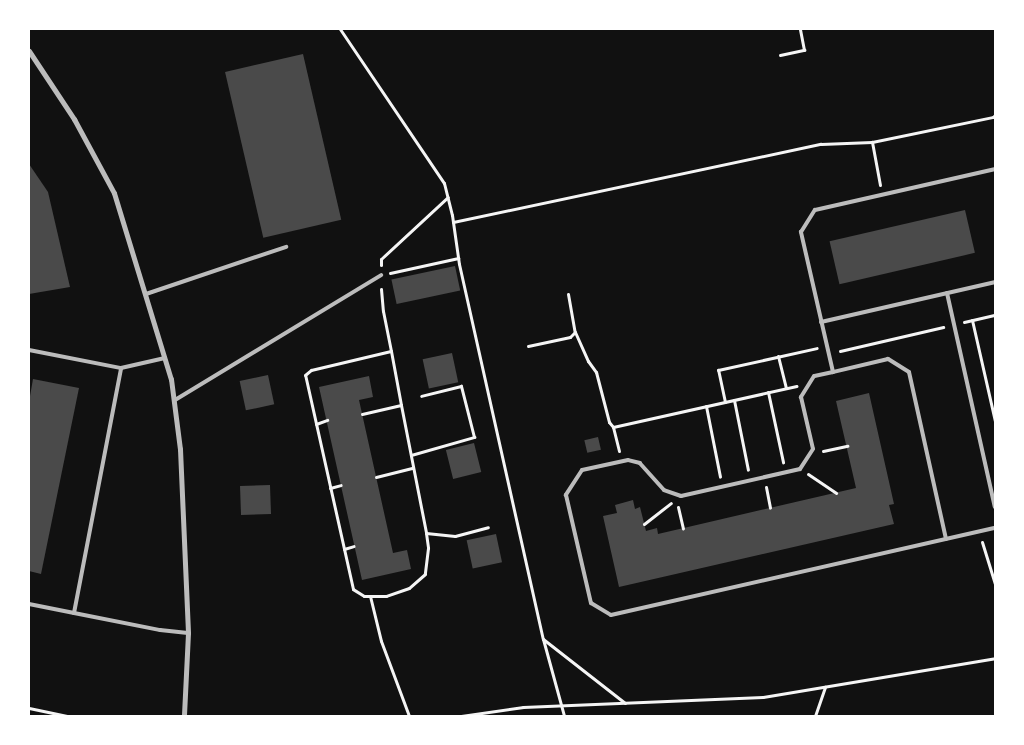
<!DOCTYPE html>
<html>
<head>
<meta charset="utf-8">
<style>
	body { margin:0 }
	#map { position:relative; width:1024px; height:745px; overflow:hidden; background:#111; font-family:"Alegreya Sans",sans-serif }
	div>[style] { position:absolute }
	[style*='--x'] { left:calc(var(--x)*1px); top:calc(var(--y)*1px); width:calc(var(--w)*1px); rotate:calc(var(--a)*1deg) }
	.building>* { inset:0; background:#4a4a4a; transform-origin:0 0 }
	.path>* { height:3px; margin:-1.5px; padding:0 1.5px; transform-origin:1.5px; border-radius:1.5px; background:#f5f5f5 }
	.service>* { height:4px; margin:-2px; padding:0 2px; transform-origin:2px; border-radius:2px; background:#bcbcbc }
	.minor>* { height:5px; margin:-2.5px; padding:0 2.5px; transform-origin:2.5px; border-radius:2.5px; background:#bcbcbc }
	span { translate:-50% -50%; white-space:nowrap; text-align:center; line-height:1.15; -webkit-text-stroke:4.5px #fff; paint-order:stroke }
	.frame { position:absolute; inset:0; border:30px solid #fff; pointer-events:none }
</style>
</head>
<body>
<div id="map">
	<div class="building">
		<div style="left:303px;top:54px;width:170px;height:80px;rotate:77deg"></div>
		<div style="clip-path:polygon(29px 164px,48px 192px,70px 287px,29px 294px)"></div>
		<div style="left:965px;top:210px;width:44px;height:139px;rotate:77deg"></div>
		<div style="left:455px;top:266px;width:25px;height:65px;rotate:78deg"></div>
		<div style="left:452px;top:353px;width:30px;height:30px;rotate:78deg"></div>
		<div style="left:268px;top:375px;width:30px;height:29px;rotate:78deg"></div>
		<div style="clip-path:polygon(369px 376px,373px 397px,359px 400px,393px 553px,407px 550px,411px 569px,362px 580px,319px 387px)"></div>
		<div style="clip-path:polygon(33px 379px,79px 388px,41px 574px,29px 571px,29px 402px)"></div>
		<div style="clip-path:polygon(869px 393px,894px 504px,889px 505px,894px 524px,619px 587px,603px 516px,617px 513px,615px 505px,633px 500px,635px 509px,640px 507px,646px 531px,657px 528px,658px 534px,856px 488px,836px 401px)"></div>
		<div style="left:598px;top:437px;width:13px;height:14px;rotate:77deg"></div>
		<div style="left:474px;top:443px;width:30px;height:29px;rotate:76deg"></div>
		<div style="left:270px;top:485px;width:29px;height:30px;rotate:88deg"></div>
		<div style="left:496px;top:534px;width:29px;height:30px;rotate:78deg"></div>
	</div>
	<div class="path">
		<div style="--x:340;--y:29;--w:186;--a:56"></div>
		<div style="--x:444;--y:183;--w:33;--a:76"></div>
		<div style="--x:452;--y:215;--w:49;--a:81.9"></div>
		<div style="--x:459;--y:264;--w:384;--a:77.4"></div>
		<div style="--x:543;--y:639;--w:104;--a:38"></div>
		<div style="--x:780;--y:55;--w:25;--a:-12"></div>
		<div style="--x:804;--y:50;--w:21;--a:-101"></div>
		<div style="--x:880;--y:185;--w:44;--a:-100.5"></div>
		<div style="--x:872;--y:142;--w:124;--a:-11.7"></div>
		<div style="--x:993;--y:117;--w:3;--a:-45"></div>
		<div style="--x:453;--y:222;--w:376;--a:-12"></div>
		<div style="--x:821;--y:144;--w:51;--a:-2.2"></div>
		<div style="--x:381;--y:265;--w:6;--a:-90"></div>
		<div style="--x:381;--y:259;--w:91;--a:-42.8"></div>
		<div style="--x:390;--y:273;--w:70;--a:-12.4"></div>
		<div style="--x:381;--y:289;--w:22;--a:85"></div>
		<div style="--x:383;--y:311;--w:41;--a:78.7"></div>
		<div style="--x:391;--y:351;--w:55;--a:79.5"></div>
		<div style="--x:401;--y:405;--w:130;--a:78.9"></div>
		<div style="--x:426;--y:533;--w:15;--a:82"></div>
		<div style="--x:428;--y:548;--w:26;--a:97"></div>
		<div style="--x:425;--y:574;--w:21;--a:139"></div>
		<div style="--x:409;--y:588;--w:24;--a:161"></div>
		<div style="--x:386;--y:596;--w:22;--a:180"></div>
		<div style="--x:364;--y:596;--w:13;--a:-148"></div>
		<div style="--x:353;--y:589;--w:219;--a:-102.6"></div>
		<div style="--x:305;--y:375;--w:8;--a:-40"></div>
		<div style="--x:311;--y:370;--w:82;--a:-13.4"></div>
		<div style="--x:568;--y:294;--w:39;--a:80"></div>
		<div style="--x:575;--y:332;--w:32;--a:66"></div>
		<div style="--x:588;--y:361;--w:14;--a:54"></div>
		<div style="--x:596;--y:372;--w:52;--a:75.4"></div>
		<div style="--x:609;--y:422;--w:6;--a:51"></div>
		<div style="--x:972;--y:320;--w:104;--a:77.2"></div>
		<div style="--x:964;--y:322;--w:32;--a:-13"></div>
		<div style="--x:528;--y:346;--w:43;--a:-12.1"></div>
		<div style="--x:570;--y:337;--w:7;--a:-45"></div>
		<div style="--x:840;--y:351;--w:106;--a:-13.1"></div>
		<div style="--x:778;--y:356;--w:33;--a:76"></div>
		<div style="--x:768;--y:392;--w:72;--a:77.9"></div>
		<div style="--x:734;--y:400;--w:71;--a:78.7"></div>
		<div style="--x:725;--y:402;--w:33;--a:-102"></div>
		<div style="--x:718;--y:370;--w:101;--a:-12.5"></div>
		<div style="--x:706;--y:406;--w:72;--a:78.8"></div>
		<div style="--x:362;--y:414;--w:40;--a:-13"></div>
		<div style="--x:316;--y:424;--w:12;--a:-20"></div>
		<div style="--x:619;--y:451;--w:25;--a:-104"></div>
		<div style="--x:613;--y:427;--w:188;--a:-12.6"></div>
		<div style="--x:823;--y:451;--w:25;--a:-12"></div>
		<div style="--x:411;--y:455;--w:66;--a:-15.9"></div>
		<div style="--x:474;--y:437;--w:53;--a:-104.3"></div>
		<div style="--x:461;--y:386;--w:41;--a:166"></div>
		<div style="--x:808;--y:474;--w:34;--a:34"></div>
		<div style="--x:376;--y:477;--w:38;--a:-14"></div>
		<div style="--x:766;--y:487;--w:21;--a:79"></div>
		<div style="--x:330;--y:488;--w:11;--a:-15"></div>
		<div style="--x:678;--y:507;--w:22;--a:77"></div>
		<div style="--x:644;--y:524;--w:34;--a:-38"></div>
		<div style="--x:426;--y:533;--w:29;--a:6"></div>
		<div style="--x:455;--y:536;--w:34;--a:-15"></div>
		<div style="--x:982;--y:542;--w:44;--a:72.8"></div>
		<div style="--x:344;--y:549;--w:10;--a:-17"></div>
		<div style="--x:370;--y:596;--w:46;--a:76.3"></div>
		<div style="--x:381;--y:641;--w:80;--a:69.5"></div>
		<div style="--x:543;--y:639;--w:80;--a:74.7"></div>
		<div style="--x:29;--y:708;--w:40;--a:12"></div>
		<div style="--x:461;--y:716;--w:63;--a:-8.3"></div>
		<div style="--x:523;--y:707;--w:240;--a:-2.4"></div>
		<div style="--x:763;--y:697;--w:235;--a:-9.5"></div>
		<div style="--x:815;--y:716;--w:31;--a:-71"></div>
	</div>
	<div class="service">
		<div style="--x:947;--y:293;--w:219;--a:77.4"></div>
		<div style="--x:146;--y:294;--w:148;--a:-18.6"></div>
		<div style="--x:821;--y:322;--w:179;--a:-12.9"></div>
		<div style="--x:29;--y:350;--w:94;--a:11.1"></div>
		<div style="--x:833;--y:372;--w:19;--a:168"></div>
		<div style="--x:814;--y:376;--w:25;--a:122"></div>
		<div style="--x:801;--y:397;--w:53;--a:77"></div>
		<div style="--x:813;--y:449;--w:24;--a:123"></div>
		<div style="--x:800;--y:469;--w:122;--a:167.2"></div>
		<div style="--x:681;--y:496;--w:18;--a:-161"></div>
		<div style="--x:664;--y:490;--w:36;--a:-132"></div>
		<div style="--x:640;--y:463;--w:12;--a:-166"></div>
		<div style="--x:628;--y:460;--w:47;--a:167.7"></div>
		<div style="--x:582;--y:470;--w:30;--a:123"></div>
		<div style="--x:566;--y:495;--w:111;--a:77"></div>
		<div style="--x:591;--y:603;--w:23;--a:31"></div>
		<div style="--x:611;--y:615;--w:394;--a:-12.8"></div>
		<div style="--x:175;--y:400;--w:241;--a:-31.2"></div>
		<div style="--x:946;--y:539;--w:171;--a:-102.5"></div>
		<div style="--x:909;--y:372;--w:25;--a:-148"></div>
		<div style="--x:888;--y:359;--w:57;--a:166.7"></div>
		<div style="--x:833;--y:372;--w:144;--a:-102.9"></div>
		<div style="--x:801;--y:232;--w:26;--a:-58"></div>
		<div style="--x:815;--y:210;--w:185;--a:-12.8"></div>
		<div style="--x:29;--y:604;--w:46;--a:11.3"></div>
		<div style="--x:74;--y:613;--w:249;--a:-79.1"></div>
		<div style="--x:121;--y:368;--w:45;--a:-12.8"></div>
		<div style="--x:74;--y:613;--w:88;--a:11.2"></div>
		<div style="--x:160;--y:630;--w:28;--a:6"></div>
	</div>
	<div class="minor">
		<div style="--x:29;--y:51;--w:82;--a:56.5"></div>
		<div style="--x:74;--y:119;--w:84;--a:61.6"></div>
		<div style="--x:114;--y:193;--w:195;--a:73"></div>
		<div style="--x:171;--y:379;--w:71;--a:82.7"></div>
		<div style="--x:180;--y:449;--w:184;--a:87.5"></div>
		<div style="--x:188;--y:633;--w:83;--a:92.8"></div>
	</div>
	<div class="frame"></div>
</div>
</body>
</html>
